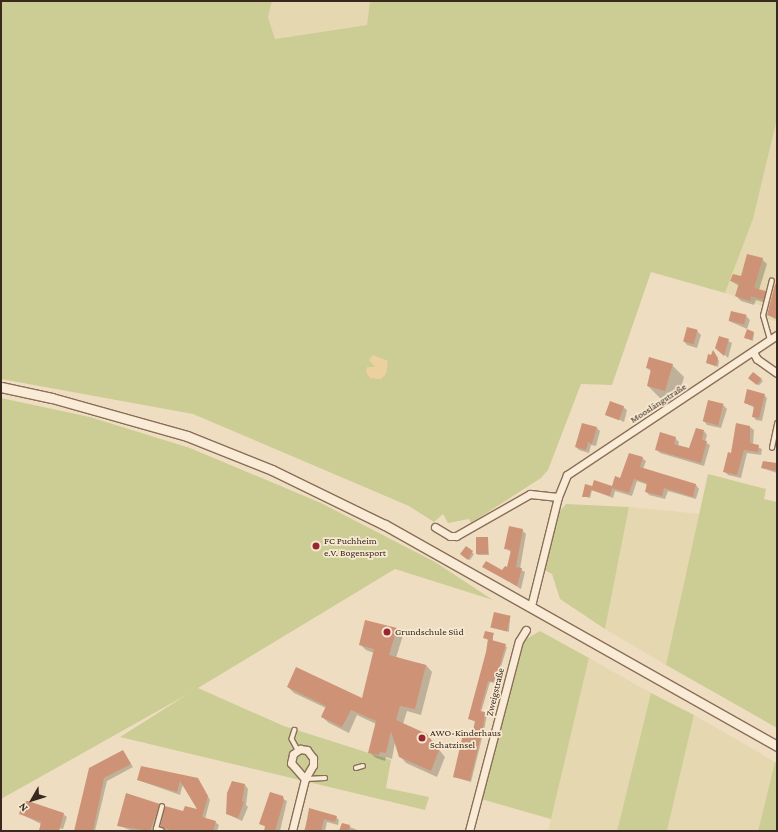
<!DOCTYPE html>
<html>
<head>
<meta charset="utf-8">
<style>
	body { margin:0 }
	#map { position:relative; width:778px; height:832px; overflow:hidden; background:#efddc1; font-family:"Crimson Pro",serif }
	div>[style] { position:absolute }
	[style*='--x'] { left:calc(var(--x)*1px); top:calc(var(--y)*1px); width:calc(var(--w)*1px); rotate:calc(var(--a)*1deg) }
	.farmland>* { inset:0; background:#e5d7af }
	.green>* { inset:0; background:#cccd95 }
	.sand>* { inset:0; background:#ecd09e }
	.shadow>* { inset:0; background:#0003; transform-origin:0 0 }
	.building>* { inset:0; background:#ce9376; transform-origin:0 0 }
	.roads { filter:drop-shadow(1px 0 #896e58) drop-shadow(-1px 0 #896e58) drop-shadow(0 1px #896e58) drop-shadow(0 -1px #896e58) }
	.service>* { height:3.5px; margin:-1.75px; padding:0 1.75px; transform-origin:1.75px; border-radius:1.75px; background:#f9ebd5 }
	.minor>* { height:7px; margin:-3.5px; padding:0 3.5px; transform-origin:3.5px; border-radius:3.5px; background:#f9ebd5 }
	.tertiary>* { height:9px; margin:-4.5px; padding:0 4.5px; transform-origin:4.5px; border-radius:4.5px; background:#f9ebd5 }
	.dots>* { width:11px; height:11px; translate:-50% -50%; box-sizing:border-box; border:2px solid #f6e8d1; border-radius:50% }
	span { translate:-50% -50%; white-space:nowrap; text-align:center; line-height:1.15; -webkit-text-stroke:3.5px #f6e8d1; paint-order:stroke }
	.street-label { font-size:10px; color:#38281d }
	.poi-label { font-size:10px; color:#38281d }
	.left { translate:0 -50%; text-align:left }
	.frame { position:absolute; inset:0; border:2px solid #38281d; pointer-events:none }
	.north { position:absolute; left:12px; top:780px; width:40px; height:40px; -webkit-text-stroke:3px #f6e8d1; paint-order:stroke; rotate:231deg; font-size:11px; font-weight:700; line-height:16px; text-align:center; color:#38281d }
	.north::after { content:''; display:block; margin:auto; width:14px; height:18px; background:#38281d; clip-path:polygon(50% 0,100% 100%,50% 72%,0 100%) }
</style>
</head>
<body>
<div id="map">
	<div class="farmland">
		<div style="clip-path:polygon(272px 1px,370px 1px,367px 25px,275px 39px,268px 17px)"></div>
		<div style="clip-path:polygon(777px 119px,777px 322px,760px 316px,762px 306px,725px 293px,753px 219px)"></div>
		<div style="clip-path:polygon(629px 507px,701px 514px,666px 665px,605px 629px)"></div>
		<div style="clip-path:polygon(589px 658px,651px 693px,617px 831px,548px 831px)"></div>
		<div style="clip-path:polygon(694px 715px,775px 762px,758px 831px,667px 831px)"></div>
	</div>
	<div class="green">
		<div style="clip-path:polygon(1px 1px,272px 1px,268px 17px,275px 39px,367px 25px,370px 1px,777px 1px,777px 119px,753px 219px,725px 293px,651px 272px,612px 385px,581px 384px,548px 470px,541px 478px,471px 523px,469px 519px,448px 523px,443px 514px,434px 522px,409px 506px,193px 414px,1px 379px)"></div>
		<div style="clip-path:polygon(1px 398px,90px 417px,190px 448px,321px 503px,435px 562px,493px 600px,395px 569px,198px 688px,284px 726px,391px 760px,386px 788px,429px 797px,425px 810px,120px 737px,188px 694px,1px 799px)"></div>
		<div style="clip-path:polygon(708px 474px,766px 489px,764px 499px,777px 502px,777px 728px,666px 665px)"></div>
		<div style="clip-path:polygon(566px 504px,629px 507px,605px 629px,560px 599px,552px 574px,544px 570px,559px 512px)"></div>
		<div style="clip-path:polygon(540px 631px,589px 658px,551px 819px,474px 797px,521px 642px)"></div>
		<div style="clip-path:polygon(651px 693px,694px 715px,667px 831px,617px 831px)"></div>
		<div style="clip-path:polygon(775px 762px,777px 763px,777px 831px,758px 831px)"></div>
	</div>
	<div class="sand">
		<div style="clip-path:polygon(373px 355px,388px 361px,386px 374px,381px 379px,370px 378px,366px 372px,367px 367px,375px 367px,369px 360px)"></div>
	</div>
	<div class="shadow">
		<div style="clip-path:polygon(762px 259px,767px 264px,759px 290px,770px 297px,769px 304px,756px 300px,754px 305px,741px 301px,736px 296px,739px 286px,731px 281px,741px 277px)"></div>
		<div style="clip-path:polygon(777px 291px,777px 320px,768px 315px)"></div>
		<div style="clip-path:polygon(746px 316px,750px 320px,747px 329px,729px 321px)"></div>
		<div style="clip-path:polygon(697px 331px,701px 335px,697px 348px,687px 345px,684px 341px)"></div>
		<div style="clip-path:polygon(754px 332px,753px 341px,745px 338px)"></div>
		<div style="clip-path:polygon(720px 337px,732px 343px,728px 358px,716px 347px)"></div>
		<div style="clip-path:polygon(714px 353px,719px 361px,718px 367px,707px 363px)"></div>
		<div style="clip-path:polygon(672px 365px,684px 377px,677px 403px,660px 398px,648px 386px,652px 372px,647px 368px)"></div>
		<div style="left:754px;top:373px;width:12px;height:6px;rotate:42deg"></div>
		<div style="clip-path:polygon(764px 395px,767px 398px,762px 421px,756px 420px,753px 416px,755px 408px,745px 403px)"></div>
		<div style="clip-path:polygon(723px 405px,727px 409px,721px 428px,707px 425px,704px 421px)"></div>
		<div style="clip-path:polygon(623px 407px,627px 410px,624px 422px,607px 414px)"></div>
		<div style="clip-path:polygon(750px 427px,754px 430px,753px 445px,762px 449px,761px 455px,747px 453px,741px 478px,728px 475px,724px 471px,731px 454px)"></div>
		<div style="clip-path:polygon(597px 428px,600px 431px,596px 446px,591px 445px,589px 453px,579px 450px,576px 447px)"></div>
		<div style="clip-path:polygon(704px 431px,707px 435px,705px 442px,710px 445px,704px 466px,660px 453px,656px 449px,675px 438px,679px 442px,678px 446px,689px 449px)"></div>
		<div style="clip-path:polygon(642px 458px,646px 461px,643px 469px,696px 485px,699px 489px,696px 499px,668px 491px,665px 499px,649px 495px,646px 491px,648px 485px,637px 481px,632px 496px,615px 491px,613px 498px,592px 490px,590px 498px,583px 496px,591px 487px,613px 487px)"></div>
		<div style="clip-path:polygon(777px 464px,777px 473px,762px 468px)"></div>
		<div style="clip-path:polygon(522px 530px,526px 534px,520px 569px,525px 572px,521px 589px,484px 567px,503px 571px,508px 569px,511px 552px,505px 548px)"></div>
		<div style="clip-path:polygon(488px 538px,489px 555px,478px 555px,476px 553px)"></div>
		<div style="clip-path:polygon(466px 548px,474px 554px,470px 560px,463px 556px)"></div>
		<div style="clip-path:polygon(510px 617px,509px 632px,491px 626px)"></div>
		<div style="clip-path:polygon(396px 629px,403px 635px,396px 658px,426px 665px,432px 672px,421px 715px,407px 711px,403px 724px,433px 742px,445px 757px,437px 777px,406px 763px,400px 756px,395px 742px,392px 759px,386px 757px,385px 761px,376px 758px,369px 752px,376px 724px,357px 715px,349px 733px,329px 723px,322px 717px,326px 708px,294px 693px,288px 687px,363px 700px,374px 653px,366px 650px,360px 644px)"></div>
		<div style="clip-path:polygon(493px 634px,493px 642px,507px 647px,500px 670px,505px 672px,503px 678px,496px 676px,494px 683px,490px 682px,481px 712px,487px 715px,484px 730px,471px 782px,454px 777px,472px 737px,476px 722px,469px 719px,487px 652px,488px 640px,484px 638px)"></div>
		<div style="clip-path:polygon(123px 751px,133px 767px,107px 781px,95px 831px,76px 831px,91px 768px)"></div>
		<div style="clip-path:polygon(198px 779px,210px 800px,205px 819px,215px 822px,219px 825px,217px 831px,164px 830px,161px 827px,184px 812px,199px 811px,183px 784px,180px 795px,138px 780px)"></div>
		<div style="clip-path:polygon(245px 785px,248px 789px,246px 805px,248px 807px,242px 821px,227px 814px)"></div>
		<div style="clip-path:polygon(270px 793px,287px 801px,280px 831px,266px 831px,270px 829px,260px 824px)"></div>
		<div style="clip-path:polygon(127px 795px,163px 808px,154px 831px,133px 831px,119px 826px)"></div>
		<div style="clip-path:polygon(310px 810px,336px 817px,339px 820px,338px 825px,327px 822px,325px 831px,304px 831px)"></div>
		<div style="clip-path:polygon(21px 814px,63px 814px,67px 817px,63px 829px,51px 827px,50px 831px,39px 831px,41px 824px)"></div>
		<div style="clip-path:polygon(342px 824px,360px 831px,340px 831px)"></div>
	</div>
	<div class="building">
		<div style="clip-path:polygon(747px 254px,763px 258px,754px 288px,766px 291px,764px 300px,751px 296px,750px 301px,735px 296px,739px 283px,730px 281px,733px 274px,741px 276px)"></div>
		<div style="clip-path:polygon(775px 284px,777px 284px,777px 318px,767px 315px)"></div>
		<div style="left:731px;top:311px;width:16px;height:10px;rotate:14deg"></div>
		<div style="left:687px;top:327px;width:11px;height:15px;rotate:15deg"></div>
		<div style="clip-path:polygon(747px 329px,754px 332px,752px 340px,744px 338px)"></div>
		<div style="clip-path:polygon(719px 336px,729px 339px,724px 356px,715px 348px)"></div>
		<div style="clip-path:polygon(713px 350px,718px 358px,716px 366px,706px 363px,708px 354px,711px 355px)"></div>
		<div style="clip-path:polygon(649px 357px,673px 364px,665px 391px,647px 386px,651px 369px,646px 368px)"></div>
		<div style="left:753px;top:372px;width:11px;height:8px;rotate:38deg"></div>
		<div style="clip-path:polygon(747px 389px,765px 394px,759px 418px,752px 417px,754px 406px,744px 403px)"></div>
		<div style="left:708px;top:400px;width:16px;height:22px;rotate:14deg"></div>
		<div style="left:610px;top:401px;width:15px;height:15px;rotate:20deg"></div>
		<div style="clip-path:polygon(582px 423px,597px 427px,592px 444px,588px 442px,586px 450px,575px 447px)"></div>
		<div style="clip-path:polygon(736px 423px,750px 426px,750px 443px,759px 445px,758px 452px,744px 450px,737px 475px,723px 472px,728px 452px,731px 453px)"></div>
		<div style="clip-path:polygon(696px 428px,704px 430px,702px 440px,707px 441px,701px 463px,655px 450px,660px 432px,676px 437px,674px 444px,689px 448px)"></div>
		<div style="clip-path:polygon(629px 453px,643px 457px,640px 467px,696px 484px,693px 497px,664px 488px,662px 496px,645px 492px,647px 483px,634px 479px,629px 493px,612px 488px,610px 496px,591px 490px,594px 480px,612px 486px,615px 476px,620px 478px)"></div>
		<div style="clip-path:polygon(763px 461px,777px 463px,777px 471px,761px 468px)"></div>
		<div style="clip-path:polygon(585px 484px,592px 486px,589px 497px,582px 497px)"></div>
		<div style="clip-path:polygon(509px 526px,523px 529px,516px 567px,522px 568px,517px 586px,482px 567px,486px 561px,502px 570px,505px 566px,507px 567px,511px 550px,504px 549px)"></div>
		<div style="left:476px;top:537px;width:12px;height:17px"></div>
		<div style="clip-path:polygon(466px 546px,473px 551px,468px 560px,460px 554px)"></div>
		<div style="left:494px;top:612px;width:17px;height:16px;rotate:13deg"></div>
		<div style="clip-path:polygon(365px 620px,397px 628px,389px 655px,426px 665px,415px 709px,400px 706px,396px 720px,427px 734px,439px 750px,431px 771px,399px 757px,391px 731px,386px 753px,380px 752px,379px 755px,368px 753px,376px 721px,351px 710px,342px 727px,321px 717px,326px 706px,287px 687px,296px 667px,362px 698px,374px 649px,359px 645px)"></div>
		<div style="clip-path:polygon(485px 631px,494px 633px,492px 640px,488px 639px,506px 644px,499px 668px,504px 670px,502px 677px,495px 675px,493px 682px,488px 681px,480px 711px,485px 712px,483px 728px,470px 781px,453px 777px,463px 734px,472px 736px,475px 721px,468px 719px,486px 652px,488px 639px,483px 638px)"></div>
		<div style="clip-path:polygon(123px 750px,131px 764px,104px 778px,93px 831px,74px 831px,89px 768px)"></div>
		<div style="clip-path:polygon(141px 766px,198px 778px,208px 796px,202px 817px,216px 821px,213px 831px,174px 831px,160px 827px,165px 806px,183px 811px,185px 806px,197px 809px,180px 781px,177px 792px,137px 780px)"></div>
		<div style="clip-path:polygon(232px 781px,245px 784px,242px 801px,244px 802px,238px 818px,226px 814px,227px 793px)"></div>
		<div style="clip-path:polygon(270px 792px,283px 796px,284px 800px,275px 831px,264px 831px,265px 826px,259px 824px)"></div>
		<div style="clip-path:polygon(126px 793px,160px 804px,150px 831px,117px 826px)"></div>
		<div style="clip-path:polygon(28px 801px,64px 813px,59px 831px,39px 831px,41px 822px,19px 814px,23px 802px)"></div>
		<div style="clip-path:polygon(309px 808px,337px 816px,335px 822px,324px 819px,321px 831px,305px 831px)"></div>
		<div style="clip-path:polygon(342px 823px,350px 825px,349px 831px,339px 831px)"></div>
	</div>
	<div class="roads">
		<div class="service">
			<div style="--x:770;--y:340;--w:25;--a:-106"></div>
			<div style="--x:763;--y:316;--w:36;--a:-76"></div>
			<div style="--x:772;--y:448;--w:25;--a:-78"></div>
			<div style="--x:295;--y:730;--w:9;--a:108"></div>
			<div style="--x:292;--y:739;--w:13;--a:61"></div>
			<div style="--x:356;--y:768;--w:7;--a:-16"></div>
			<div style="--x:306;--y:779;--w:19;--a:-3"></div>
			<div style="--x:162;--y:831;--w:6;--a:-162"></div>
			<div style="--x:156;--y:829;--w:23;--a:-75"></div>
		</div>
		<div class="minor">
			<div style="--x:753;--y:352;--w:8;--a:60"></div>
			<div style="--x:757;--y:359;--w:24;--a:35"></div>
			<div style="--x:435;--y:527;--w:17;--a:31"></div>
			<div style="--x:450;--y:536;--w:6;--a:0"></div>
			<div style="--x:456;--y:536;--w:85;--a:-29.6"></div>
			<div style="--x:530;--y:494;--w:28;--a:6"></div>
			<div style="--x:531;--y:606;--w:112;--a:-76.1"></div>
			<div style="--x:558;--y:497;--w:24;--a:-68"></div>
			<div style="--x:567;--y:475;--w:252;--a:-33.7"></div>
			<div style="--x:300;--y:749;--w:7;--a:8"></div>
			<div style="--x:307;--y:750;--w:10;--a:53"></div>
			<div style="--x:313;--y:758;--w:7;--a:90"></div>
			<div style="--x:313;--y:765;--w:16;--a:120"></div>
			<div style="--x:305;--y:779;--w:21;--a:-131"></div>
			<div style="--x:291;--y:763;--w:9;--a:-77"></div>
			<div style="--x:293;--y:754;--w:9;--a:-36"></div>
			<div style="--x:292;--y:831;--w:54;--a:-76"></div>
			<div style="--x:469;--y:831;--w:196;--a:-75.3"></div>
			<div style="--x:519;--y:641;--w:13;--a:-58"></div>
		</div>
		<div class="tertiary">
			<div style="--x:1;--y:387;--w:52;--a:12.2"></div>
			<div style="--x:52;--y:398;--w:140;--a:15.7"></div>
			<div style="--x:187;--y:436;--w:92;--a:21.8"></div>
			<div style="--x:272;--y:470;--w:126;--a:26"></div>
			<div style="--x:385;--y:525;--w:450;--a:29.4"></div>
		</div>
	</div>
	<div class="dots">
		<div style="left:316px;top:546px;background:#992732"></div>
		<div style="left:387px;top:632px;background:#992732"></div>
		<div style="left:422px;top:738px;background:#992732"></div>
	</div>
	<div class="street-label">
		<span style="left:658px;top:403px;rotate:-33deg">Mooslängstraße</span>
		<span style="left:495px;top:692px;rotate:-76deg">Zweigstraße</span>
	</div>
	<div class="poi-label">
		<span class="left" style="left:324px;top:546px">FC Puchheim<br>e.V. Bogensport</span>
		<span class="left" style="left:395px;top:632px">Grundschule Süd</span>
		<span class="left" style="left:430px;top:738px">AWO-Kinderhaus<br>Schatzinsel</span>
	</div>
	<div class="frame"></div>
	<div class="north">N</div>
</div>
</body>
</html>
